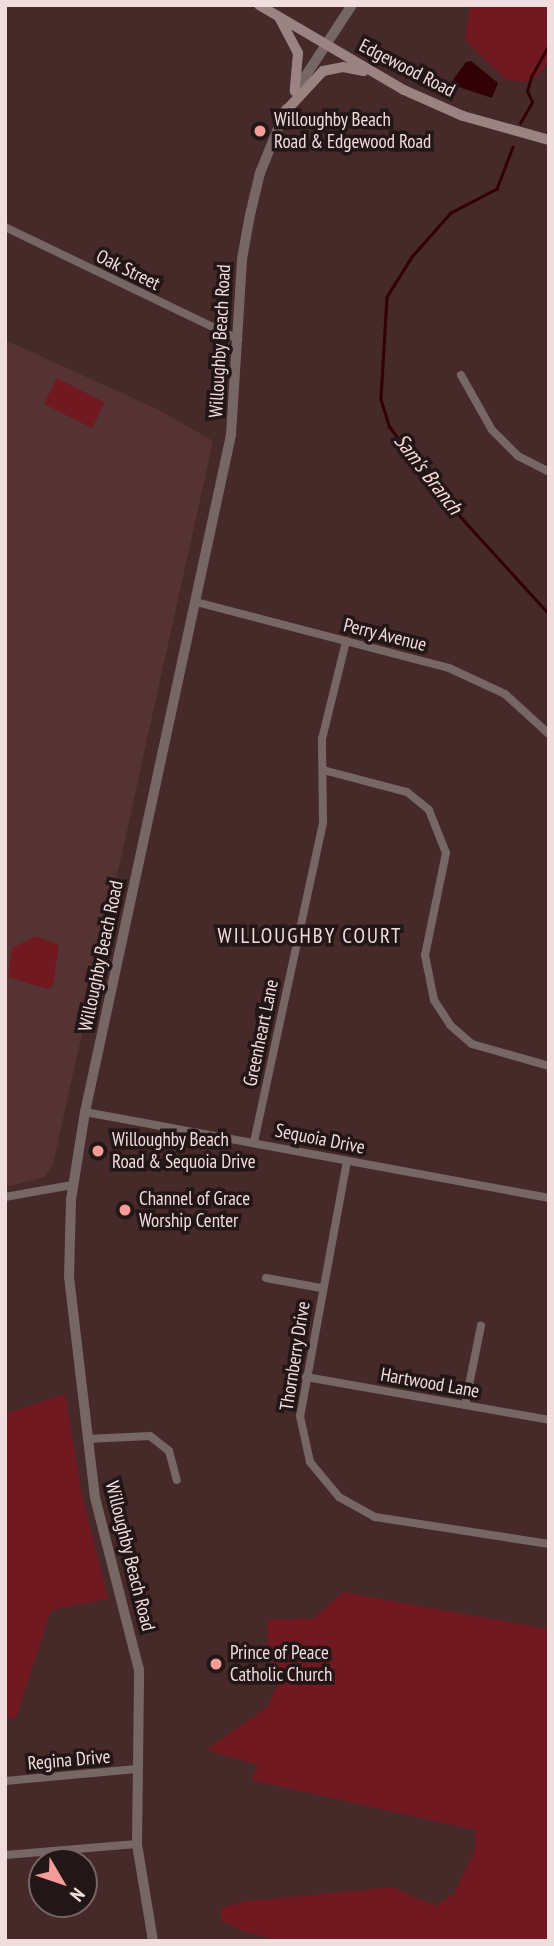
<!DOCTYPE html>
<html>
<head>
<meta charset="utf-8">
<style>
	body { margin:0 }
	#map { position:relative; width:554px; height:1946px; overflow:hidden; background:#462929; font-family:"PT Sans Narrow",sans-serif }
	div>[style] { position:absolute }
	[style*='--x'] { left:calc(var(--x)*1px); top:calc(var(--y)*1px); width:calc(var(--w)*1px); rotate:calc(var(--a)*1deg) }
	.built>* { inset:0; background:#563333 }
	.green>* { inset:0; background:#701920; transform-origin:0 0 }
	.water>* { inset:0; background:#310106 }
	.stream>* { height:2.5px; margin:-1.25px; padding:0 1.25px; transform-origin:1.25px; border-radius:1.25px; background:#310106 }
	.minor>* { height:8px; margin:-4px; padding:0 4px; transform-origin:4px; border-radius:4px; background:#766666 }
	.tertiary>* { height:10px; margin:-5px; padding:0 5px; transform-origin:5px; border-radius:5px; background:#766666 }
	.secondary>* { height:10px; margin:-5px; padding:0 5px; transform-origin:5px; border-radius:5px; background:#9b8382 }
	.dots>* { width:19px; height:19px; translate:-50% -50%; box-sizing:border-box; border:4px solid #231616; border-radius:50% }
	span { translate:-50% -50%; white-space:nowrap; text-align:center; line-height:1.15; -webkit-text-stroke:7px #231616; paint-order:stroke }
	.street-label { font-size:19px; color:#f1dddc }
	.poi-label { font-size:19px; color:#f1dddc }
	.left { translate:0 -50%; text-align:left }
	.water-label { font-size:21px; color:#f7dbd9; font-style:italic }
	.neighbourhood-label { font-size:21px; color:#f1dddc; letter-spacing:2px }
	.frame { position:absolute; inset:0; border:7px solid #f1dddc; pointer-events:none }
	.north { position:absolute; left:28px; top:1848px; width:70px; height:70px; box-sizing:border-box; background:#231616; border:2px solid #756665; border-radius:50%; rotate:129deg; font-size:19px; font-weight:700; line-height:28px; text-align:center; color:#f1dddc }
	.north::after { content:''; display:block; margin:auto; width:24px; height:32px; background:#f59b99; clip-path:polygon(50% 0,100% 100%,50% 72%,0 100%) }
</style>
</head>
<body>
<div id="map">
	<div class="built">
		<div style="clip-path:polygon(5px 340px,159px 410px,213px 441px,53px 1165px,45px 1177px,5px 1187px)"></div>
	</div>
	<div class="green">
		<div style="clip-path:polygon(470px 5px,549px 5px,549px 62px,537px 76px,527px 82px,506px 80px,465px 40px)"></div>
		<div style="left:57px;top:378px;width:54px;height:29px;rotate:27deg"></div>
		<div style="clip-path:polygon(36px 936px,59px 945px,53px 985px,48px 989px,8px 977px,12px 948px)"></div>
		<div style="clip-path:polygon(65px 1394px,82px 1495px,108px 1599px,51px 1610px,16px 1718px,5px 1719px,5px 1414px)"></div>
		<div style="clip-path:polygon(343px 1592px,549px 1629px,549px 1941px,283px 1941px,245px 1932px,221px 1920px,221px 1908px,246px 1901px,392px 1887px,436px 1906px,454px 1893px,475px 1851px,475px 1830px,251px 1780px,258px 1765px,206px 1750px,268px 1706px,282px 1673px,267px 1654px,268px 1620px,314px 1618px)"></div>
	</div>
	<div class="water">
		<div style="clip-path:polygon(471px 61px,498px 83px,492px 98px,450px 84px,466px 62px)"></div>
	</div>
	<div class="stream">
		<div style="--x:520;--y:123;--w:24;--a:-60"></div>
		<div style="--x:532;--y:102;--w:12;--a:-114"></div>
		<div style="--x:527;--y:91;--w:15;--a:-74"></div>
		<div style="--x:531;--y:77;--w:37;--a:-61"></div>
		<div style="--x:513;--y:147;--w:45;--a:110.9"></div>
		<div style="--x:497;--y:189;--w:52;--a:152.4"></div>
		<div style="--x:451;--y:213;--w:59;--a:131.6"></div>
		<div style="--x:412;--y:257;--w:47;--a:122"></div>
		<div style="--x:387;--y:297;--w:102;--a:93.4"></div>
		<div style="--x:381;--y:399;--w:28;--a:73"></div>
		<div style="--x:389;--y:426;--w:98;--a:52.4"></div>
		<div style="--x:449;--y:504;--w:149;--a:47.7"></div>
	</div>
	<div class="minor">
		<div style="--x:5;--y:227;--w:259;--a:25.7"></div>
		<div style="--x:461;--y:375;--w:63;--a:60.6"></div>
		<div style="--x:492;--y:430;--w:37;--a:45"></div>
		<div style="--x:518;--y:456;--w:35;--a:27"></div>
		<div style="--x:196;--y:602;--w:261;--a:14.6"></div>
		<div style="--x:449;--y:668;--w:62;--a:24.9"></div>
		<div style="--x:505;--y:694;--w:59;--a:42.3"></div>
		<div style="--x:323;--y:770;--w:87;--a:14.7"></div>
		<div style="--x:407;--y:792;--w:28;--a:39"></div>
		<div style="--x:429;--y:810;--w:46;--a:68.4"></div>
		<div style="--x:446;--y:853;--w:104;--a:101.6"></div>
		<div style="--x:425;--y:955;--w:46;--a:78.7"></div>
		<div style="--x:434;--y:1000;--w:30;--a:57"></div>
		<div style="--x:450;--y:1025;--w:29;--a:41"></div>
		<div style="--x:472;--y:1044;--w:80;--a:15.9"></div>
		<div style="--x:85;--y:1112;--w:472;--a:10.5"></div>
		<div style="--x:254;--y:1142;--w:326;--a:-77.8"></div>
		<div style="--x:323;--y:823;--w:84;--a:-90.7"></div>
		<div style="--x:322;--y:739;--w:101;--a:-76.2"></div>
		<div style="--x:347;--y:1161;--w:259;--a:100.4"></div>
		<div style="--x:300;--y:1416;--w:47;--a:77.7"></div>
		<div style="--x:310;--y:1462;--w:45;--a:50.4"></div>
		<div style="--x:339;--y:1497;--w:41;--a:29.1"></div>
		<div style="--x:375;--y:1517;--w:176;--a:8.8"></div>
		<div style="--x:5;--y:1197;--w:68;--a:-10.2"></div>
		<div style="--x:266;--y:1278;--w:56;--a:10.3"></div>
		<div style="--x:306;--y:1377;--w:247;--a:10"></div>
		<div style="--x:465;--y:1405;--w:81;--a:-78.6"></div>
		<div style="--x:87;--y:1439;--w:63;--a:-2.7"></div>
		<div style="--x:150;--y:1436;--w:24;--a:38"></div>
		<div style="--x:169;--y:1451;--w:30;--a:75"></div>
		<div style="--x:5;--y:1781;--w:132;--a:-5.2"></div>
		<div style="--x:5;--y:1855;--w:132;--a:-4.8"></div>
	</div>
	<div class="tertiary">
		<div style="--x:295;--y:92;--w:104;--a:-56.8"></div>
		<div style="--x:153;--y:1941;--w:98;--a:-99.4"></div>
		<div style="--x:137;--y:1844;--w:174;--a:-89.3"></div>
		<div style="--x:139;--y:1670;--w:178;--a:-104.3"></div>
		<div style="--x:95;--y:1498;--w:223;--a:-96.7"></div>
		<div style="--x:69;--y:1277;--w:77;--a:-88.5"></div>
		<div style="--x:71;--y:1200;--w:89;--a:-81"></div>
		<div style="--x:85;--y:1112;--w:693;--a:-77.83"></div>
		<div style="--x:231;--y:435;--w:176;--a:-86.4"></div>
		<div style="--x:242;--y:259;--w:45;--a:-79.7"></div>
		<div style="--x:250;--y:215;--w:43;--a:-76.6"></div>
		<div style="--x:260;--y:173;--w:69;--a:-67.9"></div>
	</div>
	<div class="secondary">
		<div style="--x:259;--y:5;--w:168;--a:30.4"></div>
		<div style="--x:404;--y:90;--w:64;--a:23.8"></div>
		<div style="--x:463;--y:116;--w:89;--a:15.6"></div>
		<div style="--x:280;--y:19;--w:38;--a:62"></div>
		<div style="--x:298;--y:53;--w:38;--a:95"></div>
		<div style="--x:282;--y:115;--w:60;--a:-47"></div>
		<div style="--x:323;--y:71;--w:20;--a:-11"></div>
		<div style="--x:343;--y:67;--w:21;--a:11"></div>
	</div>
	<div class="dots">
		<div style="left:260px;top:131px;background:#f59b99"></div>
		<div style="left:98px;top:1151px;background:#f59b99"></div>
		<div style="left:125px;top:1210px;background:#f59b99"></div>
		<div style="left:216px;top:1664px;background:#f59b99"></div>
	</div>
	<div class="street-label">
		<span style="left:407px;top:68px;rotate:27deg">Edgewood Road</span>
		<span style="left:128px;top:270px;rotate:26deg">Oak Street</span>
		<span style="left:220px;top:341px;rotate:-87deg">Willoughby Beach Road</span>
		<span style="left:385px;top:635px;rotate:14deg">Perry Avenue</span>
		<span style="left:101px;top:956px;rotate:-78deg">Willoughby Beach Road</span>
		<span style="left:261px;top:1033px;rotate:-78deg">Greenheart Lane</span>
		<span style="left:320px;top:1139px;rotate:11deg">Sequoia Drive</span>
		<span style="left:295px;top:1356px;rotate:-81deg">Thornberry Drive</span>
		<span style="left:430px;top:1383px;rotate:10deg">Hartwood Lane</span>
		<span style="left:130px;top:1556px;rotate:76deg">Willoughby Beach Road</span>
		<span style="left:69px;top:1760px;rotate:-5deg">Regina Drive</span>
	</div>
	<div class="poi-label">
		<span class="left" style="left:274px;top:131px">Willoughby Beach<br>Road &amp; Edgewood Road</span>
		<span class="left" style="left:112px;top:1151px">Willoughby Beach<br>Road &amp; Sequoia Drive</span>
		<span class="left" style="left:139px;top:1210px">Channel of Grace<br>Worship Center</span>
		<span class="left" style="left:230px;top:1664px">Prince of Peace<br>Catholic Church</span>
	</div>
	<div class="water-label">
		<span style="left:428px;top:474px;rotate:52deg">Sam's Branch</span>
	</div>
	<div class="neighbourhood-label">
		<span style="left:310px;top:936px">WILLOUGHBY COURT</span>
	</div>
	<div class="frame"></div>
	<div class="north">N</div>
</div>
</body>
</html>
